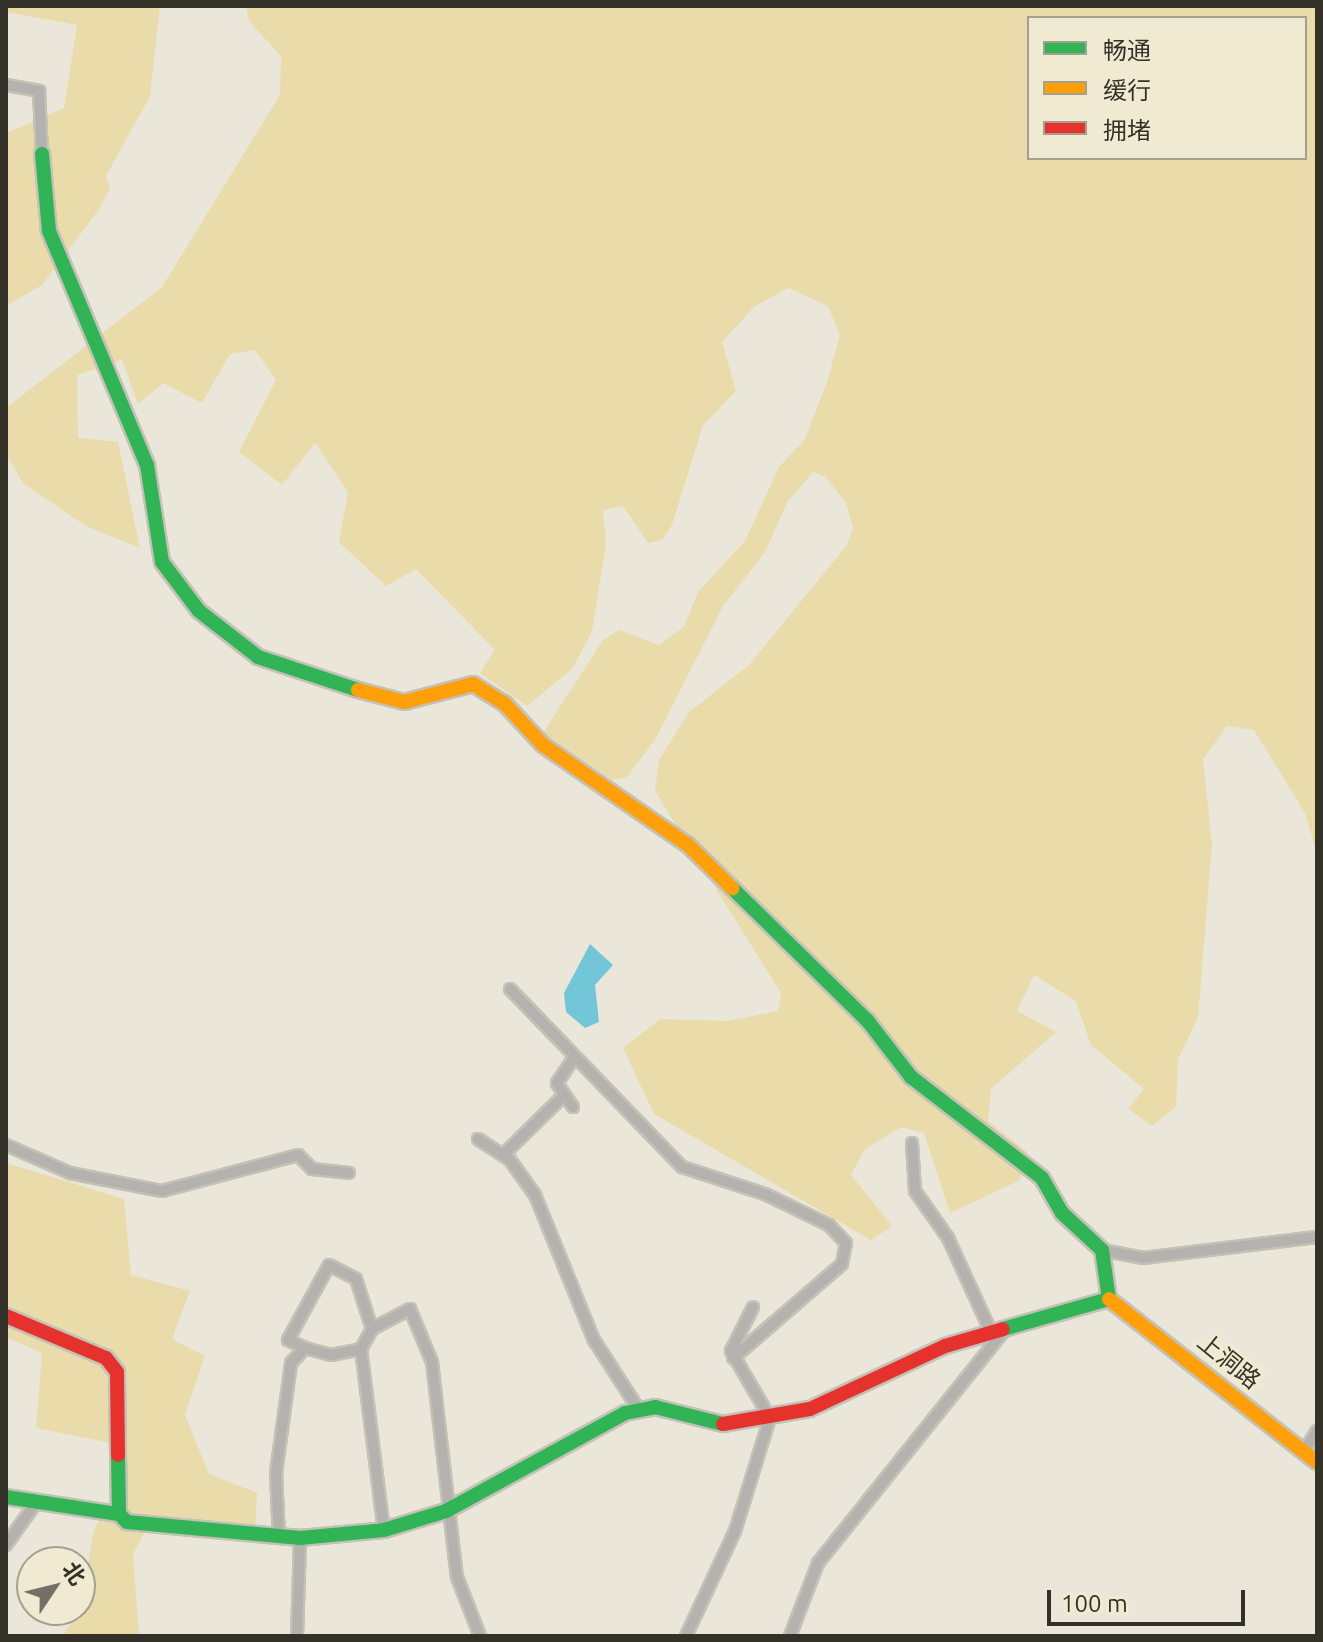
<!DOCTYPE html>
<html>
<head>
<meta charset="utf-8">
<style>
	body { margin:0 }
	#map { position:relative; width:1323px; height:1642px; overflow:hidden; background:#eae6d9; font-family:Ubuntu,"Noto Sans SC",sans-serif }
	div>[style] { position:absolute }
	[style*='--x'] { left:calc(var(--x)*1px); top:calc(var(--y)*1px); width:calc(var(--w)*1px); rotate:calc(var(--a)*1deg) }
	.green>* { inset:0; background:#e9dcaa }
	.water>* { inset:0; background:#72c6d8 }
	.roads { filter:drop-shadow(2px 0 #c4c1b7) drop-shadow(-2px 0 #c4c1b7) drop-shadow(0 2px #c4c1b7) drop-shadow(0 -2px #c4c1b7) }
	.street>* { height:10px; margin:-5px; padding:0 5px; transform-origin:5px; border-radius:5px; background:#b4b2ae }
	.fast>* { height:14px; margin:-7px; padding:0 7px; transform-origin:7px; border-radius:7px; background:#30b455 }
	.slow>* { height:14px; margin:-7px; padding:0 7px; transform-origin:7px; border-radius:7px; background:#ff9f0a }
	.jam>* { height:14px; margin:-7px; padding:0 7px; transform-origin:7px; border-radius:7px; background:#e5322d }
	span { translate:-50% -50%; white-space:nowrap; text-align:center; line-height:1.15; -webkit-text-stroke:8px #f0ead3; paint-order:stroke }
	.street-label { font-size:24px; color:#333128 }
	.frame { position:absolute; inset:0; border:8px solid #333128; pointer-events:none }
	.legend { position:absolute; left:1027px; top:16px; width:280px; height:144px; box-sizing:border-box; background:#f0ead3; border:2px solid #a4a08f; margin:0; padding:10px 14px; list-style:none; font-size:24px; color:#333128 }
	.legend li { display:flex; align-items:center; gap:16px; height:40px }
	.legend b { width:40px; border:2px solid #a4a08f }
	.north { position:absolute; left:16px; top:1546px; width:80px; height:80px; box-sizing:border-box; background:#f0ead3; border:2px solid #a4a08f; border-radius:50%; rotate:55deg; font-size:22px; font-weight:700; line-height:32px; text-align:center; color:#333128 }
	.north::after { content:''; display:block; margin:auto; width:28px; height:36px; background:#737066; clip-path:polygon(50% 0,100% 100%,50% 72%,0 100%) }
	.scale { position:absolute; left:1047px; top:1590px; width:198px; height:36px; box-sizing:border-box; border:4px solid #333128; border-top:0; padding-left:10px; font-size:24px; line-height:28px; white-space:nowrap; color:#333128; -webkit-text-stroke:6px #f0ead3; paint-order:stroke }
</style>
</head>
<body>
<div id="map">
	<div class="green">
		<div style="clip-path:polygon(6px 6px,160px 6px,150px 96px,106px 176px,110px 188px,100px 208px,42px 285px,6px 306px,6px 133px,64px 108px,77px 25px,6px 12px)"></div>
		<div style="clip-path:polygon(evenodd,246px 6px,1317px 6px,1317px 853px,1305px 813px,1254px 730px,1227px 726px,1203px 759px,1212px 845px,1198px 1017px,1178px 1059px,1176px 1107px,1152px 1126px,1128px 1109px,1144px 1089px,1091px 1045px,1076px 1001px,1034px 975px,1017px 1011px,1056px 1032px,991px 1089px,988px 1121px,1027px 1152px,1020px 1180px,950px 1213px,924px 1133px,901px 1127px,864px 1150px,851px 1175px,892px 1226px,871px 1240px,654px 1114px,623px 1048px,660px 1019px,729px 1021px,778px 1011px,781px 993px,655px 791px,659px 760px,689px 712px,749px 665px,847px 545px,853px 527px,846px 503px,826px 477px,813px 472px,788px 501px,765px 552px,723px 606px,656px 738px,627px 777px,612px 780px,543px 733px,603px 640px,619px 630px,659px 645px,684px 627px,698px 592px,745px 541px,779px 467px,805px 439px,827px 382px,840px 335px,828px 306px,789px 288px,755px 306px,722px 342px,736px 391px,703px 425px,672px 525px,662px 540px,648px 543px,623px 506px,603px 510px,606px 545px,592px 631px,572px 669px,527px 706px,480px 673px,495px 650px,416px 569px,386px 586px,339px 542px,348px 492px,315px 443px,282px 485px,239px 452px,276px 380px,255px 350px,230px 354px,202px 403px,163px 383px,138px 404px,122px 360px,77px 375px,78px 438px,118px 442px,140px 548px,86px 526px,23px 483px,6px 454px,6px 408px,162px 287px,280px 95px,281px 56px,249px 21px,246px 6px,1029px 18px,1305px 18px,1305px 158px,1029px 158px,1029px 18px)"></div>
		<div style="clip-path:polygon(6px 1163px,124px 1199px,131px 1275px,190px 1291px,172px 1339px,205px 1356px,185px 1415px,209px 1474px,257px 1493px,255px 1532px,149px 1524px,133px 1554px,139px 1636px,62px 1636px,80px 1610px,94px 1530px,109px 1502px,111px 1443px,36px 1428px,42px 1353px,6px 1337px)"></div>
	</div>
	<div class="water">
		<div style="clip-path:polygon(590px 944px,613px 965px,595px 985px,599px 1022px,585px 1028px,566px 1012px,564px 993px)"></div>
	</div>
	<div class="roads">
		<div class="street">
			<div style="--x:6;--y:85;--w:34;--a:10"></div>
			<div style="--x:39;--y:91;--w:63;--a:87.3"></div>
			<div style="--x:510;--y:989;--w:248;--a:46"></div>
			<div style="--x:682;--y:1167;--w:87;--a:18"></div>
			<div style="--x:765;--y:1194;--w:71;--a:25.8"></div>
			<div style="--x:829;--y:1225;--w:25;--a:47"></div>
			<div style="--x:846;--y:1243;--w:21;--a:101"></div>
			<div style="--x:842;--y:1264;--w:144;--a:139.2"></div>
			<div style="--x:573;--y:1107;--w:29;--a:-124"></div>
			<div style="--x:557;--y:1083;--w:30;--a:-56"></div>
			<div style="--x:478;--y:1139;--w:38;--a:33"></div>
			<div style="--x:510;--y:1160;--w:43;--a:54.5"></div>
			<div style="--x:535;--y:1195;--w:157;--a:67.9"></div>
			<div style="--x:594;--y:1340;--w:83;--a:57.3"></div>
			<div style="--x:912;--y:1143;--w:48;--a:86.4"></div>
			<div style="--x:915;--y:1191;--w:57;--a:54.9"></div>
			<div style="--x:948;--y:1238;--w:103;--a:65.4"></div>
			<div style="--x:6;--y:1145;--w:70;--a:23.6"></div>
			<div style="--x:70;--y:1173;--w:94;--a:11.1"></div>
			<div style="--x:162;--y:1191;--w:141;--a:-14.8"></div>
			<div style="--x:298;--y:1155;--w:20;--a:45"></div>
			<div style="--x:312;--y:1169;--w:37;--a:6"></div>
			<div style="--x:503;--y:1155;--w:83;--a:-44.5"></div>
			<div style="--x:1102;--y:1250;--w:42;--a:11"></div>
			<div style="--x:1143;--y:1258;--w:175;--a:-6.9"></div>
			<div style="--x:305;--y:1348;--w:19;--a:-155"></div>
			<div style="--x:288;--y:1340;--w:85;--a:-61.3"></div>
			<div style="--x:329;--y:1265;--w:30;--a:27"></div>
			<div style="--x:356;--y:1279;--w:52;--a:72.3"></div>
			<div style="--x:361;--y:1349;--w:182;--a:82.8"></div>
			<div style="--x:1304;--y:1451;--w:24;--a:-57"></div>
			<div style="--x:279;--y:1538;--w:65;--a:-92.6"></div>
			<div style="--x:276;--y:1473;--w:111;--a:-82.2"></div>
			<div style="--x:291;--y:1363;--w:21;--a:-47"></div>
			<div style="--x:305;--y:1348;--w:27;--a:15"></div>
			<div style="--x:331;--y:1355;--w:31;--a:-11"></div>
			<div style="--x:361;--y:1349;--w:23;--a:-61"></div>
			<div style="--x:372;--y:1329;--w:43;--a:-27.8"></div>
			<div style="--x:410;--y:1309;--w:57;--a:67.5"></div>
			<div style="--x:432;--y:1362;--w:216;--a:83.4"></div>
			<div style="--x:457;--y:1577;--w:63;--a:68.7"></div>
			<div style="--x:6;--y:1545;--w:47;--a:-54.6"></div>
			<div style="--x:297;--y:1636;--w:98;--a:-88.2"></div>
			<div style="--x:686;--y:1636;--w:116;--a:-65"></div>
			<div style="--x:735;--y:1531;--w:118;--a:-72.8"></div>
			<div style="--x:770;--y:1418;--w:78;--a:-120.2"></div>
			<div style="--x:731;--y:1351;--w:49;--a:-63.4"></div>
			<div style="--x:790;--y:1636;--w:78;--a:-69"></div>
			<div style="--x:818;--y:1563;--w:301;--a:-51.3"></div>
		</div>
		<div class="fast">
			<div style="--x:42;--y:154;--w:77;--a:84.8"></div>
			<div style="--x:49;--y:231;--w:254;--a:67.3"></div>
			<div style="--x:147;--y:465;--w:98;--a:81.2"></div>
			<div style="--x:162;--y:562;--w:61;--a:52.9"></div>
			<div style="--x:199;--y:611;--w:75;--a:37.9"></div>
			<div style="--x:258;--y:657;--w:105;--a:18.3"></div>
			<div style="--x:732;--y:888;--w:189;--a:44.4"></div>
			<div style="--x:867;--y:1020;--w:72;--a:52.3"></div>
			<div style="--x:911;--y:1077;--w:165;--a:37.6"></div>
			<div style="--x:1042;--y:1178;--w:40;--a:60.3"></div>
			<div style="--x:1062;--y:1213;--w:54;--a:42.8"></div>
			<div style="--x:1102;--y:1250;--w:49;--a:81.9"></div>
			<div style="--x:1003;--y:1329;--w:110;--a:-15.8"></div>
			<div style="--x:118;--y:1455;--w:59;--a:89"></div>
			<div style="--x:119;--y:1514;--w:11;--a:45"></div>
			<div style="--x:127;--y:1522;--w:174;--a:5.3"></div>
			<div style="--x:300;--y:1538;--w:84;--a:-5.4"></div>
			<div style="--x:384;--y:1530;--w:65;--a:-17"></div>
			<div style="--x:446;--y:1511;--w:204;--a:-28.7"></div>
			<div style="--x:625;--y:1413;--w:31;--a:-11"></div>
			<div style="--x:655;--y:1407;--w:70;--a:14"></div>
			<div style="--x:6;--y:1497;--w:114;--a:8.6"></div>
		</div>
		<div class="slow">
			<div style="--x:358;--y:690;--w:48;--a:14.6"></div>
			<div style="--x:404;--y:702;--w:71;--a:-14.6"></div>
			<div style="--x:473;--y:684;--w:36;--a:32"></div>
			<div style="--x:504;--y:703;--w:57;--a:47.1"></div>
			<div style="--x:543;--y:745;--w:176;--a:34.6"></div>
			<div style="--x:688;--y:845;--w:62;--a:44.3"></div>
			<div style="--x:1109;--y:1299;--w:264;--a:38.1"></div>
		</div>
		<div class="jam">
			<div style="--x:6;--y:1316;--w:108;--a:22.8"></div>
			<div style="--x:106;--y:1358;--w:18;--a:52"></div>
			<div style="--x:117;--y:1372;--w:83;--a:89.3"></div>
			<div style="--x:723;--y:1424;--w:88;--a:-9.8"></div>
			<div style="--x:810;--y:1409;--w:149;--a:-25"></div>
			<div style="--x:945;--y:1346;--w:60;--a:-16.3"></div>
		</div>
	</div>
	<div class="street-label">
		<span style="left:1229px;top:1361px;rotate:39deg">上洞路</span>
	</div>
	<div class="frame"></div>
	<ul class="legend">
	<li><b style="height:10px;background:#30b455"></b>畅通</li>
	<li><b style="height:10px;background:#ff9f0a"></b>缓行</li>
	<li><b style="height:10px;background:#e5322d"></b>拥堵</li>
	</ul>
	<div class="north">北</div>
	<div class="scale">100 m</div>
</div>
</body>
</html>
